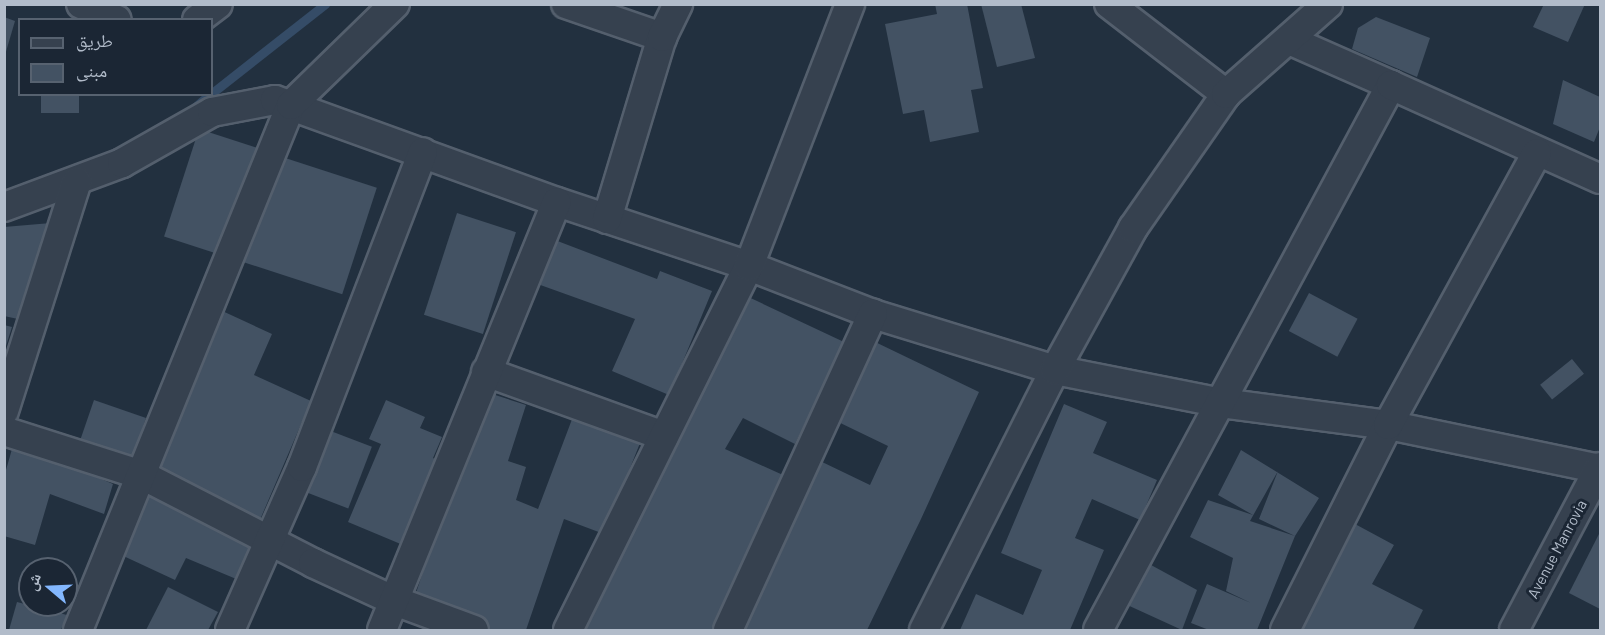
<!DOCTYPE html>
<html>
<head>
<meta charset="utf-8">
<style>
	body { margin:0 }
	#map { position:relative; width:1605px; height:635px; overflow:hidden; background:#22303f; font-family:Barlow,"Noto Naskh Arabic",sans-serif }
	div>[style] { position:absolute }
	[style*='--x'] { left:calc(var(--x)*1px); top:calc(var(--y)*1px); width:calc(var(--w)*1px); rotate:calc(var(--a)*1deg) }
	.stream>* { height:9px; margin:-4.5px; padding:0 4.5px; transform-origin:4.5px; border-radius:4.5px; background:#354c67 }
	.building>* { inset:0; background:#435263; transform-origin:0 0 }
	.roads { filter:drop-shadow(2px 0 #545f6d) drop-shadow(-2px 0 #545f6d) drop-shadow(0 2px #545f6d) drop-shadow(0 -2px #545f6d) }
	.minor>* { height:28px; margin:-14px; padding:0 14px; transform-origin:14px; border-radius:14px; background:#36414f }
	span { translate:-50% -50%; white-space:nowrap; text-align:center; line-height:1.15; -webkit-text-stroke:6px #1b2634; paint-order:stroke }
	.street-label { font-size:15px; color:#b2bcca }
	.frame { position:absolute; inset:0; border:6px solid #b2bcca; pointer-events:none }
	.legend { position:absolute; left:18px; top:18px; width:195px; height:78px; box-sizing:border-box; background:#1b2634; border:2px solid #576270; margin:0; padding:8px 10px; list-style:none; font-size:18px; color:#b2bcca }
	.legend li { display:flex; align-items:center; gap:12px; height:30px }
	.legend b { width:30px; border:2px solid #576270 }
	.north { position:absolute; left:18px; top:557px; width:60px; height:60px; box-sizing:border-box; background:#1b2634; border:2px solid #576270; border-radius:50%; rotate:289deg; font-size:16px; font-weight:700; line-height:24px; text-align:center; color:#b2bcca }
	.north::after { content:''; display:block; margin:auto; width:21px; height:27px; background:#83b7fe; clip-path:polygon(50% 0,100% 100%,50% 72%,0 100%) }
</style>
</head>
<body>
<div id="map">
	<div class="stream">
		<div style="--x:212;--y:93;--w:144;--a:-38.2"></div>
		<div style="--x:194;--y:108;--w:21;--a:-41"></div>
	</div>
	<div class="building">
		<div style="clip-path:polygon(935px 4px,967px 4px,983px 88px,971px 90px,979px 132px,930px 142px,924px 110px,903px 114px,885px 24px,937px 14px)"></div>
		<div style="clip-path:polygon(981px 4px,1021px 4px,1035px 58px,997px 67px)"></div>
		<div style="clip-path:polygon(1544px 4px,1585px 4px,1568px 42px,1533px 27px)"></div>
		<div style="clip-path:polygon(4px 17px,15px 21px,5px 55px,4px 55px)"></div>
		<div style="clip-path:polygon(1376px 17px,1430px 38px,1417px 77px,1352px 49px,1358px 28px)"></div>
		<div style="clip-path:polygon(1563px 80px,1600px 97px,1600px 127px,1594px 142px,1553px 124px)"></div>
		<div style="left:41px;top:94px;width:38px;height:19px"></div>
		<div style="left:199px;top:129px;width:64px;height:113px;rotate:18deg"></div>
		<div style="left:276px;top:155px;width:106px;height:112px;rotate:18deg"></div>
		<div style="left:457px;top:213px;width:62px;height:107px;rotate:18deg"></div>
		<div style="clip-path:polygon(51px 223px,18px 319px,4px 316px,4px 227px)"></div>
		<div style="clip-path:polygon(547px 237px,657px 279px,660px 271px,712px 291px,669px 395px,612px 371px,635px 319px,532px 282px)"></div>
		<div style="left:1309px;top:293px;width:55px;height:43px;rotate:28deg"></div>
		<div style="clip-path:polygon(742px 294px,844px 342px,795px 444px,743px 418px,725px 449px,783px 475px,712px 630px,581px 630px)"></div>
		<div style="clip-path:polygon(218px 309px,272px 334px,254px 375px,311px 401px,259px 522px,155px 477px)"></div>
		<div style="clip-path:polygon(4px 325px,12px 327px,5px 349px,4px 349px)"></div>
		<div style="clip-path:polygon(871px 340px,979px 392px,921px 519px,867px 630px,735px 630px,818px 460px,870px 485px,888px 446px,832px 419px)"></div>
		<div style="left:1572px;top:359px;width:19px;height:41px;rotate:51deg"></div>
		<div style="clip-path:polygon(483px 391px,526px 405px,508px 461px,526px 467px,516px 500px,538px 509px,574px 414px,640px 443px,604px 534px,564px 519px,526px 630px,487px 630px,412px 605px)"></div>
		<div style="left:94px;top:400px;width:55px;height:46px;rotate:19deg"></div>
		<div style="clip-path:polygon(386px 400px,425px 417px,420px 428px,442px 437px,433px 458px,439px 461px,403px 545px,348px 522px,381px 444px,369px 439px)"></div>
		<div style="clip-path:polygon(1064px 404px,1107px 422px,1093px 453px,1157px 480px,1140px 520px,1092px 499px,1075px 538px,1104px 550px,1070px 630px,960px 630px,976px 594px,1023px 615px,1042px 570px,1001px 553px)"></div>
		<div style="left:328px;top:430px;width:47px;height:66px;rotate:21deg"></div>
		<div style="clip-path:polygon(14px 442px,113px 484px,104px 514px,50px 494px,35px 545px,4px 536px,4px 477px)"></div>
		<div style="clip-path:polygon(evenodd,1241px 450px,1319px 498px,1295px 536px,1257px 630px,1209px 630px,1191px 623px,1207px 584px,1251px 603px,1226px 591px,1233px 558px,1190px 537px,1208px 500px,1253px 515px,1218px 495px,1241px 450px,1278px 471px,1259px 519px,1295px 536px,1250px 521px,1278px 471px)"></div>
		<div style="clip-path:polygon(147px 489px,259px 538px,241px 581px,186px 558px,175px 580px,117px 553px)"></div>
		<div style="clip-path:polygon(1355px 524px,1394px 545px,1372px 584px,1423px 610px,1413px 630px,1300px 630px)"></div>
		<div style="clip-path:polygon(1600px 532px,1600px 609px,1569px 593px)"></div>
		<div style="clip-path:polygon(1140px 559px,1197px 590px,1182px 630px,1112px 598px)"></div>
		<div style="clip-path:polygon(168px 587px,218px 612px,208px 630px,146px 630px)"></div>
		<div style="clip-path:polygon(17px 602px,67px 615px,61px 630px,9px 630px)"></div>
	</div>
	<div class="roads">
		<div class="minor">
			<div style="--x:81;--y:4;--w:39;--a:24"></div>
			<div style="--x:566;--y:4;--w:102;--a:19"></div>
			<div style="--x:1109;--y:4;--w:148;--a:37.6"></div>
			<div style="--x:197;--y:20;--w:26;--a:-37"></div>
			<div style="--x:1289;--y:40;--w:111;--a:23.8"></div>
			<div style="--x:4;--y:207;--w:126;--a:-20.4"></div>
			<div style="--x:122;--y:163;--w:103;--a:-29.5"></div>
			<div style="--x:212;--y:112;--w:64;--a:-10.8"></div>
			<div style="--x:275;--y:100;--w:300;--a:19.9"></div>
			<div style="--x:557;--y:202;--w:202;--a:18.4"></div>
			<div style="--x:749;--y:266;--w:133;--a:21.2"></div>
			<div style="--x:873;--y:314;--w:190;--a:17.1"></div>
			<div style="--x:1055;--y:370;--w:169;--a:11.2"></div>
			<div style="--x:1221;--y:403;--w:168;--a:7.5"></div>
			<div style="--x:1388;--y:425;--w:217;--a:11.7"></div>
			<div style="--x:607;--y:219;--w:190;--a:-73.2"></div>
			<div style="--x:662;--y:37;--w:37;--a:-64"></div>
			<div style="--x:486;--y:372;--w:189;--a:19.8"></div>
			<div style="--x:4;--y:411;--w:241;--a:-72.4"></div>
			<div style="--x:4;--y:431;--w:145;--a:17.7"></div>
			<div style="--x:142;--y:475;--w:192;--a:27.2"></div>
			<div style="--x:313;--y:563;--w:90;--a:24.9"></div>
			<div style="--x:395;--y:601;--w:84;--a:20.2"></div>
			<div style="--x:78;--y:630;--w:567;--a:-67.92"></div>
			<div style="--x:291;--y:105;--w:145;--a:-44.2"></div>
			<div style="--x:230;--y:630;--w:178;--a:-66.2"></div>
			<div style="--x:302;--y:467;--w:337;--a:-69"></div>
			<div style="--x:382;--y:630;--w:462;--a:-67.8"></div>
			<div style="--x:568;--y:630;--w:407;--a:-63.6"></div>
			<div style="--x:749;--y:266;--w:281;--a:-68.9"></div>
			<div style="--x:728;--y:630;--w:348;--a:-65.4"></div>
			<div style="--x:924;--y:630;--w:291;--a:-63.3"></div>
			<div style="--x:1055;--y:370;--w:162;--a:-61.2"></div>
			<div style="--x:1133;--y:228;--w:163;--a:-55.2"></div>
			<div style="--x:1226;--y:94;--w:136;--a:-41.4"></div>
			<div style="--x:1098;--y:630;--w:619;--a:-61.74"></div>
			<div style="--x:1391;--y:85;--w:229;--a:24.2"></div>
			<div style="--x:1285;--y:630;--w:229;--a:-63.3"></div>
			<div style="--x:1388;--y:425;--w:310;--a:-61.3"></div>
			<div style="--x:1514;--y:630;--w:184;--a:-62.2"></div>
		</div>
	</div>
	<div class="street-label">
		<span style="left:1557px;top:549px;rotate:-62deg">Avenue Manrovia</span>
	</div>
	<div class="frame"></div>
	<ul class="legend">
	<li><b style="height:8px;background:#36414f"></b>طريق</li>
	<li><b style="height:16px;background:#435263"></b>مبنى</li>
	</ul>
	<div class="north">ش</div>
</div>
</body>
</html>
